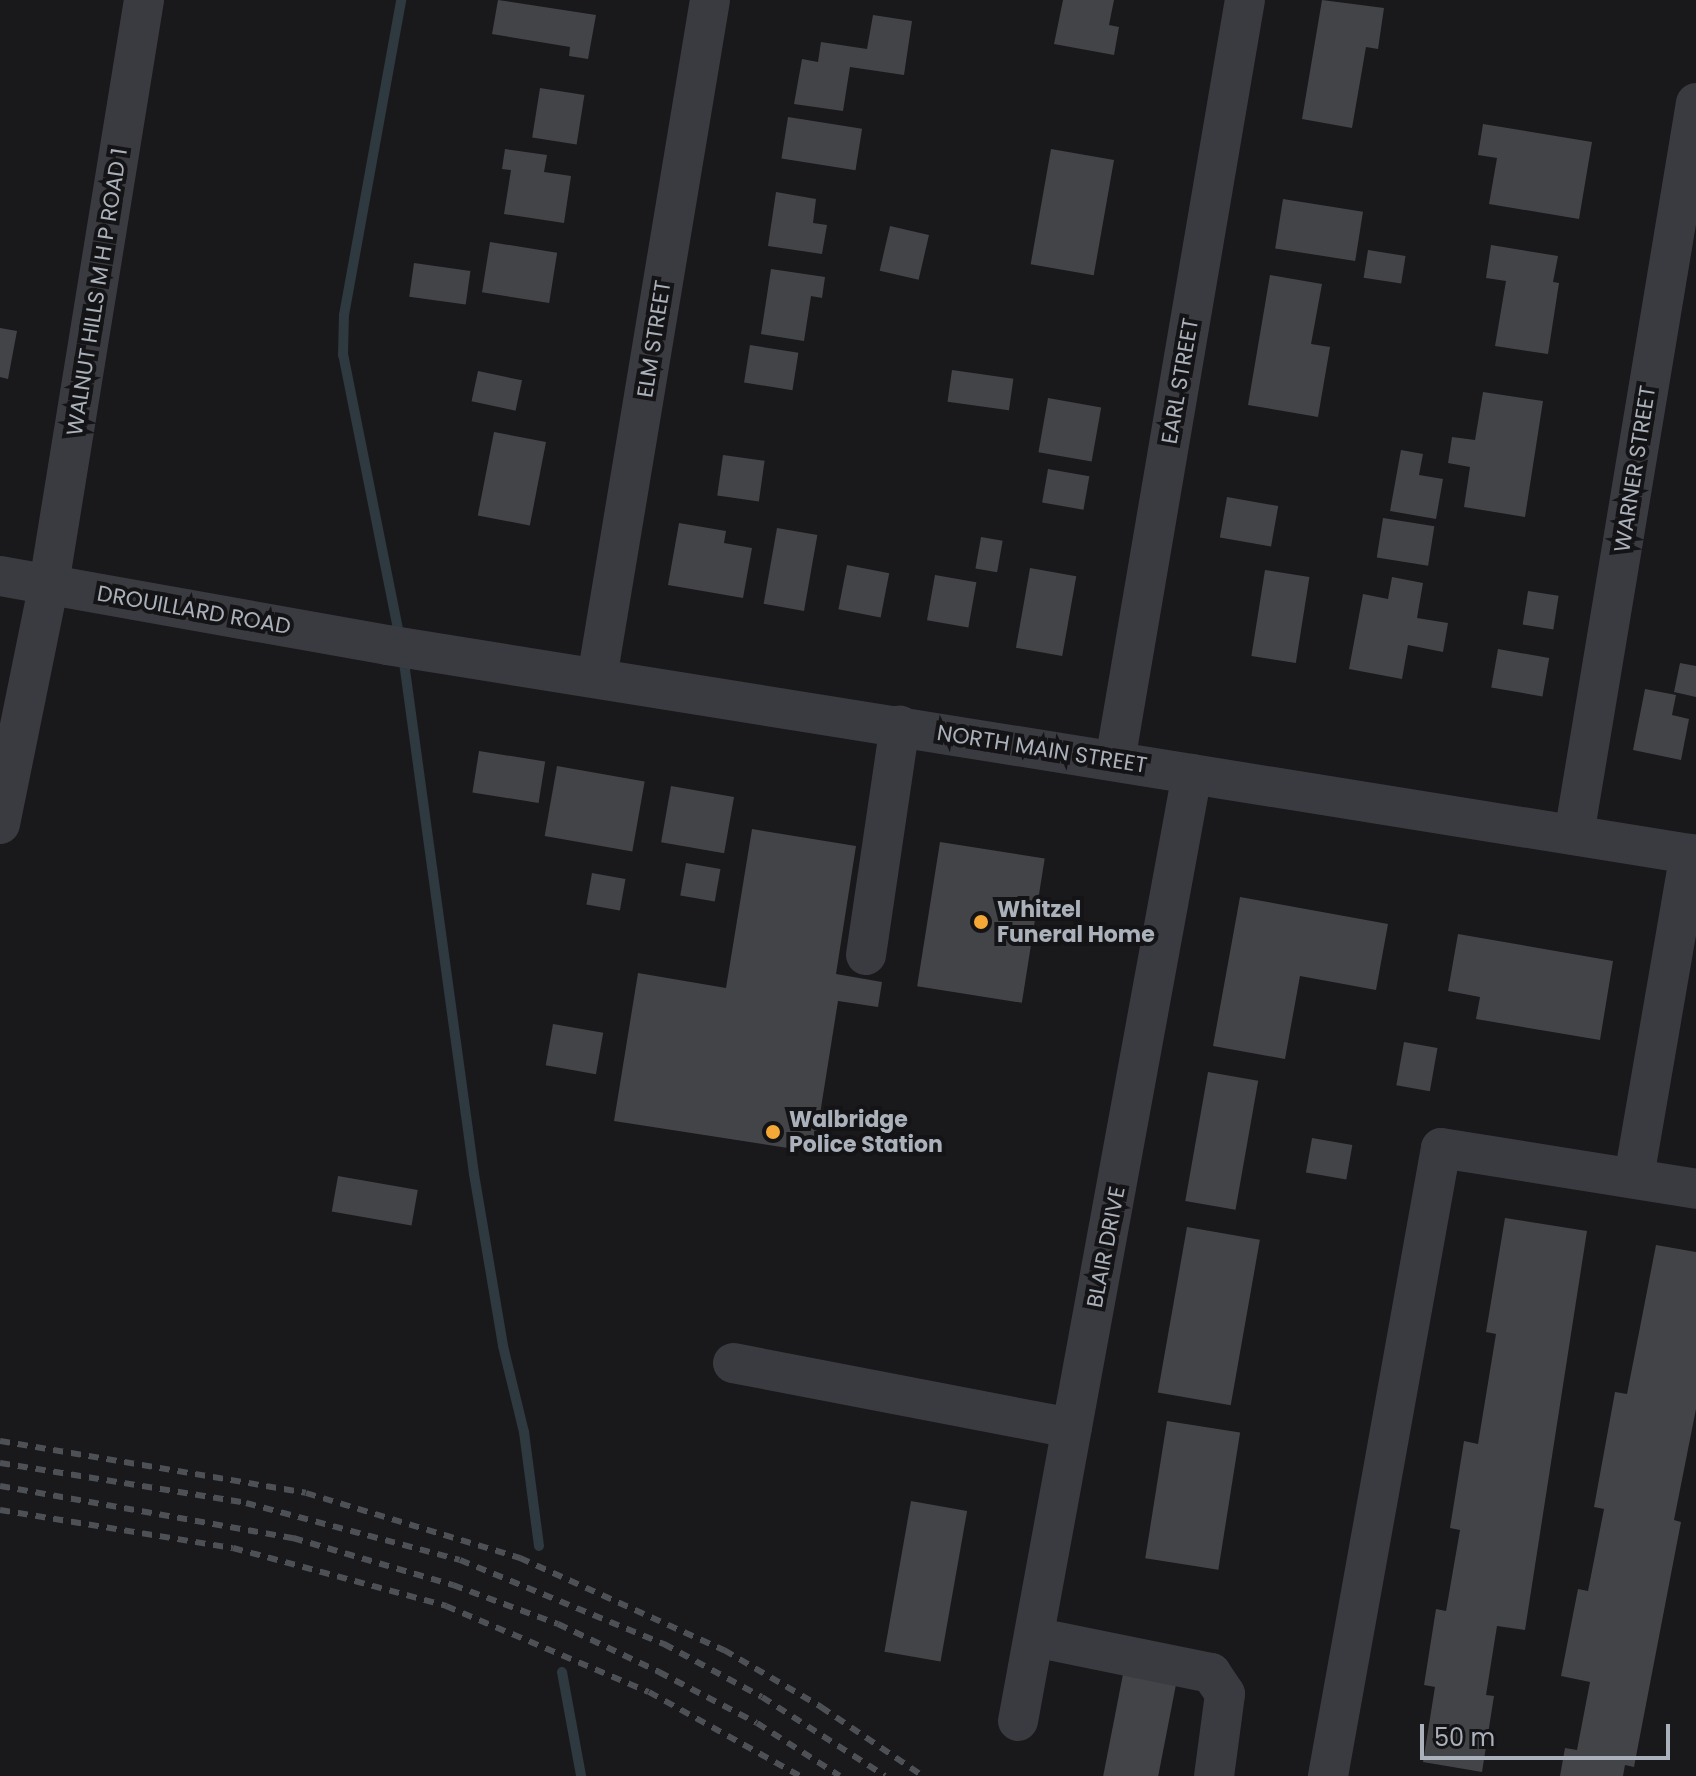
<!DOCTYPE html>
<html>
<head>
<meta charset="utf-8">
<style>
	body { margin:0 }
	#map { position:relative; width:1696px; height:1776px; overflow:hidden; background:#19191b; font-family:Poppins,sans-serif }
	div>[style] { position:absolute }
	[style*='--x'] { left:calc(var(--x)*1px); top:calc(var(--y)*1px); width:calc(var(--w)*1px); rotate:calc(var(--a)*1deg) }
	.stream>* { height:10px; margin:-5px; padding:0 5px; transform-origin:5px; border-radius:5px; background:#2e3940 }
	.building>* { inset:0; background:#434448; transform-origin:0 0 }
	.minor>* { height:40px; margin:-20px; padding:0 20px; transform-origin:20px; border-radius:20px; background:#3a3b40 }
	.rail>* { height:6px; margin-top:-3px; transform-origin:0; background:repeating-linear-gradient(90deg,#4d5055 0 10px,transparent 0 18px) }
	.dots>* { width:22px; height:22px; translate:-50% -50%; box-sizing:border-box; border:4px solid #141416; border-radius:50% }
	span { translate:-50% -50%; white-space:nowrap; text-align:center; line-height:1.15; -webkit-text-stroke:8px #141416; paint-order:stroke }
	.street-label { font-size:22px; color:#abb1bb }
	.poi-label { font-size:22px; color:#abb1bb; font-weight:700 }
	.left { translate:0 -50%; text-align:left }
	.scale { position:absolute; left:1420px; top:1724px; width:250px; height:36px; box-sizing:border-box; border:4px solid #abb1bb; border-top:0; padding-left:10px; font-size:24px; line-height:28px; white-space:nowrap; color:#abb1bb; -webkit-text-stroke:6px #141416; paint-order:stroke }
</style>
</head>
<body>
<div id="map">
	<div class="stream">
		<div style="--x:400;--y:639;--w:290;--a:-101.3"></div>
		<div style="--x:343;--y:355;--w:40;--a:-88.6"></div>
		<div style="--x:344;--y:315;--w:320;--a:-79.7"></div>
		<div style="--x:403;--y:655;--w:524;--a:82.21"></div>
		<div style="--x:474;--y:1174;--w:174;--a:80.4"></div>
		<div style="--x:503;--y:1346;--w:89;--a:76.3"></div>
		<div style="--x:524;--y:1432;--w:115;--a:82.5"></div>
		<div style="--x:562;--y:1672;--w:106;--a:79.6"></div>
	</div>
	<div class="building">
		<div style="clip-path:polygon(498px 0,596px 15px,588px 59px,569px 56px,570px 47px,492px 34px)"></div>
		<div style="clip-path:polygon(1063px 0,1114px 0,1109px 25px,1119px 27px,1114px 55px,1054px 44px)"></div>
		<div style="clip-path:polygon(1322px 0,1384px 8px,1378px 49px,1366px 47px,1352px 128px,1302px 119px)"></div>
		<div style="clip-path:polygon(873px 15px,912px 21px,904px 75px,850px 67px,843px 111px,794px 104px,802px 59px,818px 62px,821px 42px,867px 49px)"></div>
		<div style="left:540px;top:88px;width:45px;height:50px;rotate:9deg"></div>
		<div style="left:788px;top:117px;width:75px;height:42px;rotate:9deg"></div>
		<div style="clip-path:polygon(1483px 124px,1592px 142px,1579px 219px,1489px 204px,1497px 158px,1478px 155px)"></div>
		<div style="clip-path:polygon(505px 149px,547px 155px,544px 172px,571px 176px,564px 223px,504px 214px,511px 170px,502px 169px)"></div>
		<div style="left:1051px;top:149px;width:64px;height:117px;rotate:10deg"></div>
		<div style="clip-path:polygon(776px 192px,816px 199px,813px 223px,827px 225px,822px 254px,768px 246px)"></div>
		<div style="left:1283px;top:199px;width:81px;height:50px;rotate:9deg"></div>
		<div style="left:890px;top:226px;width:40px;height:46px;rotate:13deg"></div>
		<div style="left:490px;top:242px;width:68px;height:51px;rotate:9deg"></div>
		<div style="clip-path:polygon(1491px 245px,1558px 256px,1553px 282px,1559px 283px,1548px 354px,1495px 346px,1506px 281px,1486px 278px)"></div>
		<div style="left:1368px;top:250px;width:38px;height:28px;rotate:9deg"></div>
		<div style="left:414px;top:263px;width:57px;height:34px;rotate:8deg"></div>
		<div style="clip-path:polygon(771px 269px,825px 277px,822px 298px,811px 296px,804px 341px,761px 334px)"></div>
		<div style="clip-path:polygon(1270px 275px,1322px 284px,1311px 344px,1330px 347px,1318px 417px,1248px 405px)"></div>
		<div style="clip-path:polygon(0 328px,17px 331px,8px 379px,0 377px)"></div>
		<div style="left:750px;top:345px;width:49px;height:38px;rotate:9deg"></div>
		<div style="left:952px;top:370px;width:62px;height:32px;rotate:8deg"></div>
		<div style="left:478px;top:371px;width:45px;height:31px;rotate:12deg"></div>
		<div style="clip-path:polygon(1483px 392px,1543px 401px,1525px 517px,1464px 507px,1470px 467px,1448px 463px,1452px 437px,1475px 440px)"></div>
		<div style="left:1048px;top:398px;width:54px;height:55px;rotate:10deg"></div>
		<div style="left:494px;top:432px;width:53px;height:85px;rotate:11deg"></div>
		<div style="clip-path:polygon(1401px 450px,1423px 454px,1419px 475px,1443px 479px,1436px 519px,1390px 511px)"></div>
		<div style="left:723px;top:455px;width:42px;height:41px;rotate:8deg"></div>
		<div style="left:1048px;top:469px;width:42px;height:34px;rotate:10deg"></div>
		<div style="left:1227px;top:497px;width:52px;height:41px;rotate:10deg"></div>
		<div style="left:1383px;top:518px;width:52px;height:40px;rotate:9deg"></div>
		<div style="clip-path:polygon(679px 523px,726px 531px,724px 543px,752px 548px,743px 598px,668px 585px)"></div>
		<div style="left:777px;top:528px;width:41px;height:77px;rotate:10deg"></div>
		<div style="left:981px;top:537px;width:22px;height:32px;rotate:10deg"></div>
		<div style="left:847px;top:565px;width:43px;height:45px;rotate:11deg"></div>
		<div style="left:1030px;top:568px;width:47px;height:81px;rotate:10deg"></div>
		<div style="left:1265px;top:570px;width:45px;height:87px;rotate:9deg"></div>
		<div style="left:935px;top:575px;width:42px;height:46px;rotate:10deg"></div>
		<div style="clip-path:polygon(1392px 577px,1423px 583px,1417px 618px,1448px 623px,1443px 652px,1408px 645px,1402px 679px,1349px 669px,1363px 594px,1388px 599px)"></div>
		<div style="left:1528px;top:591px;width:31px;height:34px;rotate:9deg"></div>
		<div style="left:1498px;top:649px;width:52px;height:39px;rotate:10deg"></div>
		<div style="clip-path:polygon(1680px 663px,1696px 666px,1696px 697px,1674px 692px)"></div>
		<div style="clip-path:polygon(1645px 689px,1676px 695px,1672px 715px,1689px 719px,1681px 760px,1633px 750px)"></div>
		<div style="left:479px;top:751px;width:67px;height:42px;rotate:9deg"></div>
		<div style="left:557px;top:766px;width:89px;height:71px;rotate:10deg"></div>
		<div style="left:671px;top:786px;width:64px;height:57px;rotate:10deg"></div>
		<div style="clip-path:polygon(752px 829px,856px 846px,836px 974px,882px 982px,878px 1007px,838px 1001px,814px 1152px,614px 1121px,638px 973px,726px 988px)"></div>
		<div style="left:940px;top:842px;width:106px;height:146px;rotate:9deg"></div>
		<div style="left:686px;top:863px;width:35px;height:33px;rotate:10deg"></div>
		<div style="left:592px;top:873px;width:34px;height:32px;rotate:10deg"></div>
		<div style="clip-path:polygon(1240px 897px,1388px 924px,1376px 990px,1300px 976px,1285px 1059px,1213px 1046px)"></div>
		<div style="clip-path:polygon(1458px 934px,1613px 961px,1600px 1040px,1476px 1019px,1480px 997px,1448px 991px)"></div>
		<div style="left:553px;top:1024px;width:51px;height:42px;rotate:10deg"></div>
		<div style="left:1404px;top:1042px;width:34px;height:44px;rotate:10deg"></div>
		<div style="left:1208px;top:1072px;width:51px;height:131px;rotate:10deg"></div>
		<div style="left:1312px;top:1138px;width:41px;height:35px;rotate:10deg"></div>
		<div style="left:338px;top:1176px;width:81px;height:36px;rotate:10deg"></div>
		<div style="clip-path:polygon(1505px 1218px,1587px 1231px,1525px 1630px,1497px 1626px,1486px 1695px,1494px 1696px,1482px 1772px,1423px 1762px,1435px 1687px,1424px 1685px,1436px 1609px,1446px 1611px,1460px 1530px,1450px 1528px,1464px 1441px,1478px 1444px,1496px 1334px,1486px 1332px)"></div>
		<div style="left:1187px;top:1227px;width:74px;height:168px;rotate:10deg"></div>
		<div style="clip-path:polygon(1656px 1245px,1696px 1252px,1696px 1409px,1674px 1520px,1681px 1522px,1634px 1767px,1625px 1765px,1623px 1776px,1560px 1776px,1565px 1748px,1577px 1750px,1590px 1682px,1561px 1676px,1578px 1589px,1588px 1591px,1604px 1509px,1594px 1507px,1615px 1392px,1627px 1394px)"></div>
		<div style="left:1167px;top:1421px;width:74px;height:139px;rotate:9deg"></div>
		<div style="left:911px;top:1501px;width:57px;height:153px;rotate:10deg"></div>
		<div style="left:1124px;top:1669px;width:54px;height:109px;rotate:11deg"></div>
	</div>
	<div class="minor">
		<div style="--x:0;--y:576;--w:393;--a:10.1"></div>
		<div style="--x:387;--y:645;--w:1326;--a:9.11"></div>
		<div style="--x:597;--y:678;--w:687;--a:-80.54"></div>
		<div style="--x:1115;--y:761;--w:772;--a:-80.31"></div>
		<div style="--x:0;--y:824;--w:245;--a:-78.5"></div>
		<div style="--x:49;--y:584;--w:592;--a:-80.76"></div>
		<div style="--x:1574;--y:835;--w:742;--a:-80.54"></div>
		<div style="--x:866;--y:955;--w:232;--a:-81.6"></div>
		<div style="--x:1634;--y:1177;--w:328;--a:-80.2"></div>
		<div style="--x:733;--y:1363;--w:345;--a:10.9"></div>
		<div style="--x:1034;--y:1637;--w:181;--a:11.5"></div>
		<div style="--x:1211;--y:1673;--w:25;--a:56"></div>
		<div style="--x:1225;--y:1694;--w:83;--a:97.6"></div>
		<div style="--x:1018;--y:1721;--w:963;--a:-79.59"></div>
		<div style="--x:1328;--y:1776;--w:638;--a:-79.8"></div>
		<div style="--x:1441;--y:1148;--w:258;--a:9.1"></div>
	</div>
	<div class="rail">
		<div style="--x:0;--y:1441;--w:310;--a:9.6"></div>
		<div style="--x:306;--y:1493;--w:224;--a:16.9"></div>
		<div style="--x:520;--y:1558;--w:224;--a:24.3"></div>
		<div style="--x:724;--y:1650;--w:113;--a:30.4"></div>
		<div style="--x:821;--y:1707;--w:123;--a:34.1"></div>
		<div style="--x:0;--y:1463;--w:249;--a:9.2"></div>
		<div style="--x:246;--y:1503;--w:221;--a:14.9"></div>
		<div style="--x:460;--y:1560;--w:221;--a:22.4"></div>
		<div style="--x:664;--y:1644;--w:111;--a:28.4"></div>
		<div style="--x:762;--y:1697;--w:146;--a:32.7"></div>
		<div style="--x:0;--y:1486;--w:298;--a:10.1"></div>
		<div style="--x:293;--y:1538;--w:167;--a:16.4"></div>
		<div style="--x:453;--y:1585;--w:112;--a:20.4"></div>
		<div style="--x:558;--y:1624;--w:112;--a:25.4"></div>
		<div style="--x:659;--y:1672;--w:110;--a:27.5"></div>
		<div style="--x:757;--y:1723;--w:98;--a:32.6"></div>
		<div style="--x:0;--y:1510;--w:236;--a:9.3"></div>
		<div style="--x:233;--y:1548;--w:221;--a:15.2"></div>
		<div style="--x:446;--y:1606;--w:220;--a:23"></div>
		<div style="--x:649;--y:1692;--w:173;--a:29.1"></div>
	</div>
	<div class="dots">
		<div style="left:981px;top:922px;background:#f6a836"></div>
		<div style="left:773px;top:1132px;background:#f6a836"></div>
	</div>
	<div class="street-label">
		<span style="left:97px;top:292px;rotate:-81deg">WALNUT HILLS M H P ROAD 1</span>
		<span style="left:654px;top:339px;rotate:-81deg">ELM STREET</span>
		<span style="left:1180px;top:381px;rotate:-80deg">EARL STREET</span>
		<span style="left:1635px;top:469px;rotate:-81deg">WARNER STREET</span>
		<span style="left:194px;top:610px;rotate:10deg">DROUILLARD ROAD</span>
		<span style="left:1042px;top:749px;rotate:9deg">NORTH MAIN STREET</span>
		<span style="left:1106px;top:1247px;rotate:-79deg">BLAIR DRIVE</span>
	</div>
	<div class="poi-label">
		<span class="left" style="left:997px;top:922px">Whitzel<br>Funeral Home</span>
		<span class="left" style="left:789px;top:1132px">Walbridge<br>Police Station</span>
	</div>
	<div class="scale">50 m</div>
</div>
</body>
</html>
